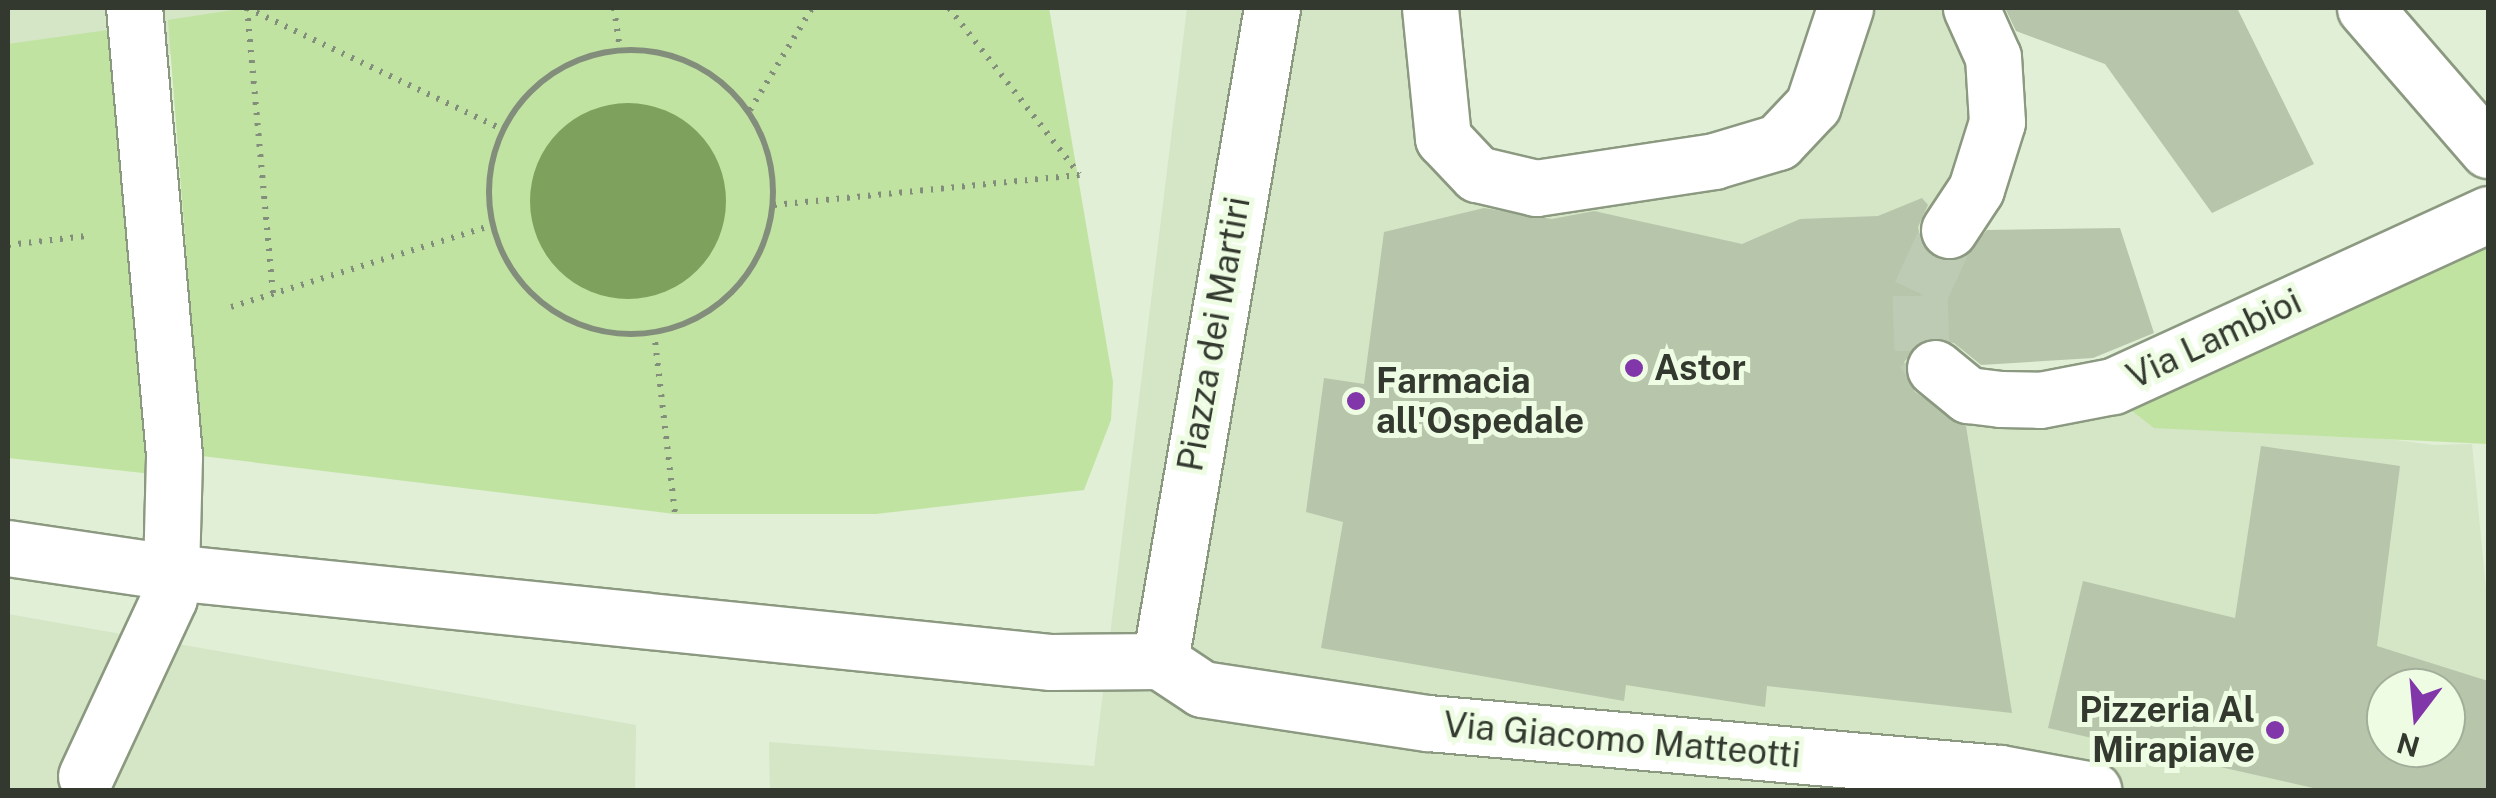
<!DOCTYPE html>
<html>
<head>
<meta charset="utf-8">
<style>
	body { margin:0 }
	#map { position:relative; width:2496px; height:798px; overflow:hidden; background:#e0efd5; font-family:"Public Sans",sans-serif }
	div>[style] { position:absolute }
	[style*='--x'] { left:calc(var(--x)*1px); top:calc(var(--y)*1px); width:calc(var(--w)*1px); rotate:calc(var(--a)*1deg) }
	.built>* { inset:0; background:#d4e6c5 }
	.green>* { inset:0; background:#c0e3a1 }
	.water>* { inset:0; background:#7ea25e }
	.round { border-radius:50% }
	.building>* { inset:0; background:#b7c5ab }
	.minor-tunnel>* { height:55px; margin-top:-27.5px; transform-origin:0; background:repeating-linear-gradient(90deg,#bdcbb4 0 55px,transparent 0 83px) }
	.path>* { height:6px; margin-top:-3px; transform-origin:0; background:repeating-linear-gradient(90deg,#838d7c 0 2.5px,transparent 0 10.5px) }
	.path>.ring { margin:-3px; padding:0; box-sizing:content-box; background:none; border:6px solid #838d7c; border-radius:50% }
	.roads { filter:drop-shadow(2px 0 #8c9981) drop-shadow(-2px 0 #8c9981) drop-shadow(0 2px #8c9981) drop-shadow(0 -2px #8c9981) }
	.minor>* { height:55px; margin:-27.5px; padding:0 27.5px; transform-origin:27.5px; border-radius:27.5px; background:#fff }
	.dots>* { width:28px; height:28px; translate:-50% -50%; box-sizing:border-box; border:5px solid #edfce2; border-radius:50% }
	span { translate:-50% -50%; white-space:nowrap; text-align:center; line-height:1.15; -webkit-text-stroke:10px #edfce2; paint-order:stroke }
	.street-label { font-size:35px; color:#33392f }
	.poi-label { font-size:35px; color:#33392f; font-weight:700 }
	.left { translate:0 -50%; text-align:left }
	.right { translate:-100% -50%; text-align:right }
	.frame { position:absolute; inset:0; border:10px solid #33392f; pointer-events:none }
	.north { position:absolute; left:2366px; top:668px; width:100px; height:100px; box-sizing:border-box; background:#edfce2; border:2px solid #a3ae9a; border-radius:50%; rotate:196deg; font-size:28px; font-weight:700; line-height:40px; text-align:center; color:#33392f }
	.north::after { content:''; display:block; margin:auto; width:35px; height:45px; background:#8137aa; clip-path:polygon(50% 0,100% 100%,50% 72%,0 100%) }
</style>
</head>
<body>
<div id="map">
	<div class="built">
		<div style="clip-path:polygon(8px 8px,496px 8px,8px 77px)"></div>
		<div style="clip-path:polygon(evenodd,1187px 8px,1427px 8px,1476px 192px,1804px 135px,1853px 8px,1942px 8px,2012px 91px,1939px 293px,1975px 385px,2434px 445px,2472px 444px,2488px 610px,2488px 790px,770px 790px,769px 742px,1094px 766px,1187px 8px,2386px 688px,2446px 688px,2446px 748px,2386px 748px,2386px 688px)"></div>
		<div style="clip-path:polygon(8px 614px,636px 725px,635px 790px,8px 790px)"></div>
	</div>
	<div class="green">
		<div style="clip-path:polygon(246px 8px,1049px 8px,1113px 382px,1111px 420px,1084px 490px,876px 514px,675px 514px,202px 456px,168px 20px)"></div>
		<div style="clip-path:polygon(115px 29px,152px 474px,8px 458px,8px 44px)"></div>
		<div style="clip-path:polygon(2488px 201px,2488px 444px,2154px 428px,2091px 379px)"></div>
	</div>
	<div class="water">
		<div class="round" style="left:530px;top:103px;width:196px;height:196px"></div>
	</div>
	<div class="building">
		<div style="clip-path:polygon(2005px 8px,2237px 8px,2314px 164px,2212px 213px,2105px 64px,2016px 31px)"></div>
		<div style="clip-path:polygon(1922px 198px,1928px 205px,1918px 227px,1921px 243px,1946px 261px,1964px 257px,1987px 230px,2120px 228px,2154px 333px,2093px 358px,1981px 365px,1954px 343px,1925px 339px,1904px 362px,1915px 392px,1966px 426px,2012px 713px,1767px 686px,1765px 707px,1626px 685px,1624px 701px,1321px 648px,1343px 522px,1306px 512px,1324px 378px,1364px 384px,1384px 232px,1484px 208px,1552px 219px,1594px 211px,1742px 244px,1800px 219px,1878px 216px)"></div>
		<div style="clip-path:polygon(evenodd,2261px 446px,2400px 466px,2377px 646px,2488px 681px,2488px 790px,2322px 790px,2048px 728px,2083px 581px,2235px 618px,2261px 446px,2386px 688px,2446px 688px,2446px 748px,2386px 748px,2386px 688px)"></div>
	</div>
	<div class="minor-tunnel">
		<div style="--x:1935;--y:368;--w:22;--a:-126"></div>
		<div style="--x:1922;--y:350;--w:57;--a:-92"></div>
		<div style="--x:1920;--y:293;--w:69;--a:-65.3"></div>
	</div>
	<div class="path">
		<div style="--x:247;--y:8;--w:287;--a:84.8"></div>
		<div style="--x:247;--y:8;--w:282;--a:25.4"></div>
		<div style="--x:614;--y:8;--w:41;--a:81.7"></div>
		<div style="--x:949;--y:8;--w:211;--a:51.9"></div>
		<div class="ring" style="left:489px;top:50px;width:278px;height:278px"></div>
		<div style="--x:750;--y:110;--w:119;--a:-58.7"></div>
		<div style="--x:774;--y:205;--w:307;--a:-5.6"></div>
		<div style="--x:8;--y:245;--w:79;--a:-6.6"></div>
		<div style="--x:231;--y:307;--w:274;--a:-17.4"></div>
		<div style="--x:654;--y:332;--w:183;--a:83.4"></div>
	</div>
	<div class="roads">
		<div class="minor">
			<div style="--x:1430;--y:8;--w:131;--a:84.3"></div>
			<div style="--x:1443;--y:138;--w:50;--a:46.6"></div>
			<div style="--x:1477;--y:174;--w:61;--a:13.3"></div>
			<div style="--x:1536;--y:188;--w:180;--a:-8.6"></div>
			<div style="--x:1714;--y:161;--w:67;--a:-16.5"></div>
			<div style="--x:1778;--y:142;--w:51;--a:-46.6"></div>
			<div style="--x:1813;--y:105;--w:102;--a:-71.7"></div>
			<div style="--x:2365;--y:8;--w:188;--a:49.1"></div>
			<div style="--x:1949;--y:230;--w:49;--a:-56.6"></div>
			<div style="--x:1976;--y:189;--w:70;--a:-72.6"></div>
			<div style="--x:1997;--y:122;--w:65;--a:-93.5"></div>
			<div style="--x:1993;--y:57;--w:54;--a:-114.2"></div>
			<div style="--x:1935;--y:368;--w:43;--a:39.3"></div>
			<div style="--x:1968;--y:395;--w:33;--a:7"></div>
			<div style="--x:2001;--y:399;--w:39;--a:1"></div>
			<div style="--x:2040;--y:400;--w:74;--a:-10.9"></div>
			<div style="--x:2113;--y:386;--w:413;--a:-24.6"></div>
			<div style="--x:8;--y:548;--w:165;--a:8.4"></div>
			<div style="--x:171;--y:572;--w:885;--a:5.84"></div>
			<div style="--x:1051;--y:662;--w:109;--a:-0.5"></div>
			<div style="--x:1160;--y:661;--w:50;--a:33.7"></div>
			<div style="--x:1202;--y:689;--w:229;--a:8.6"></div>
			<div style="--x:1428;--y:723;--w:574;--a:5"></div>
			<div style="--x:2000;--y:773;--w:95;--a:10.4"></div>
			<div style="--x:1160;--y:661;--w:663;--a:-80.27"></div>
			<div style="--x:86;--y:776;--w:196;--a:-65"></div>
			<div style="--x:169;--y:598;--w:26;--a:-86"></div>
			<div style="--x:171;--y:572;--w:117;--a:-88.5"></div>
			<div style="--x:174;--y:455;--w:449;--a:-95.1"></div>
		</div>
	</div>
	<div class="dots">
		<div style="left:1634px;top:368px;background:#8137aa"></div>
		<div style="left:1356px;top:401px;background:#8137aa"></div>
		<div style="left:2275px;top:730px;background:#8137aa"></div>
	</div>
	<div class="street-label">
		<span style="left:1214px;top:334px;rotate:-80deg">Piazza dei Martiri</span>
		<span style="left:2214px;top:339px;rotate:-25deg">Via Lambioi</span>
		<span style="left:1622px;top:740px;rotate:5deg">Via Giacomo Matteotti</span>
	</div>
	<div class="poi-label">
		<span class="left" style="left:1654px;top:368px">Astor</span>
		<span class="left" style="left:1376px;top:401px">Farmacia<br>all'Ospedale</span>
		<span class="right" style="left:2255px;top:730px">Pizzeria Al<br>Mirapiave</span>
	</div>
	<div class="frame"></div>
	<div class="north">N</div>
</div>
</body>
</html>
